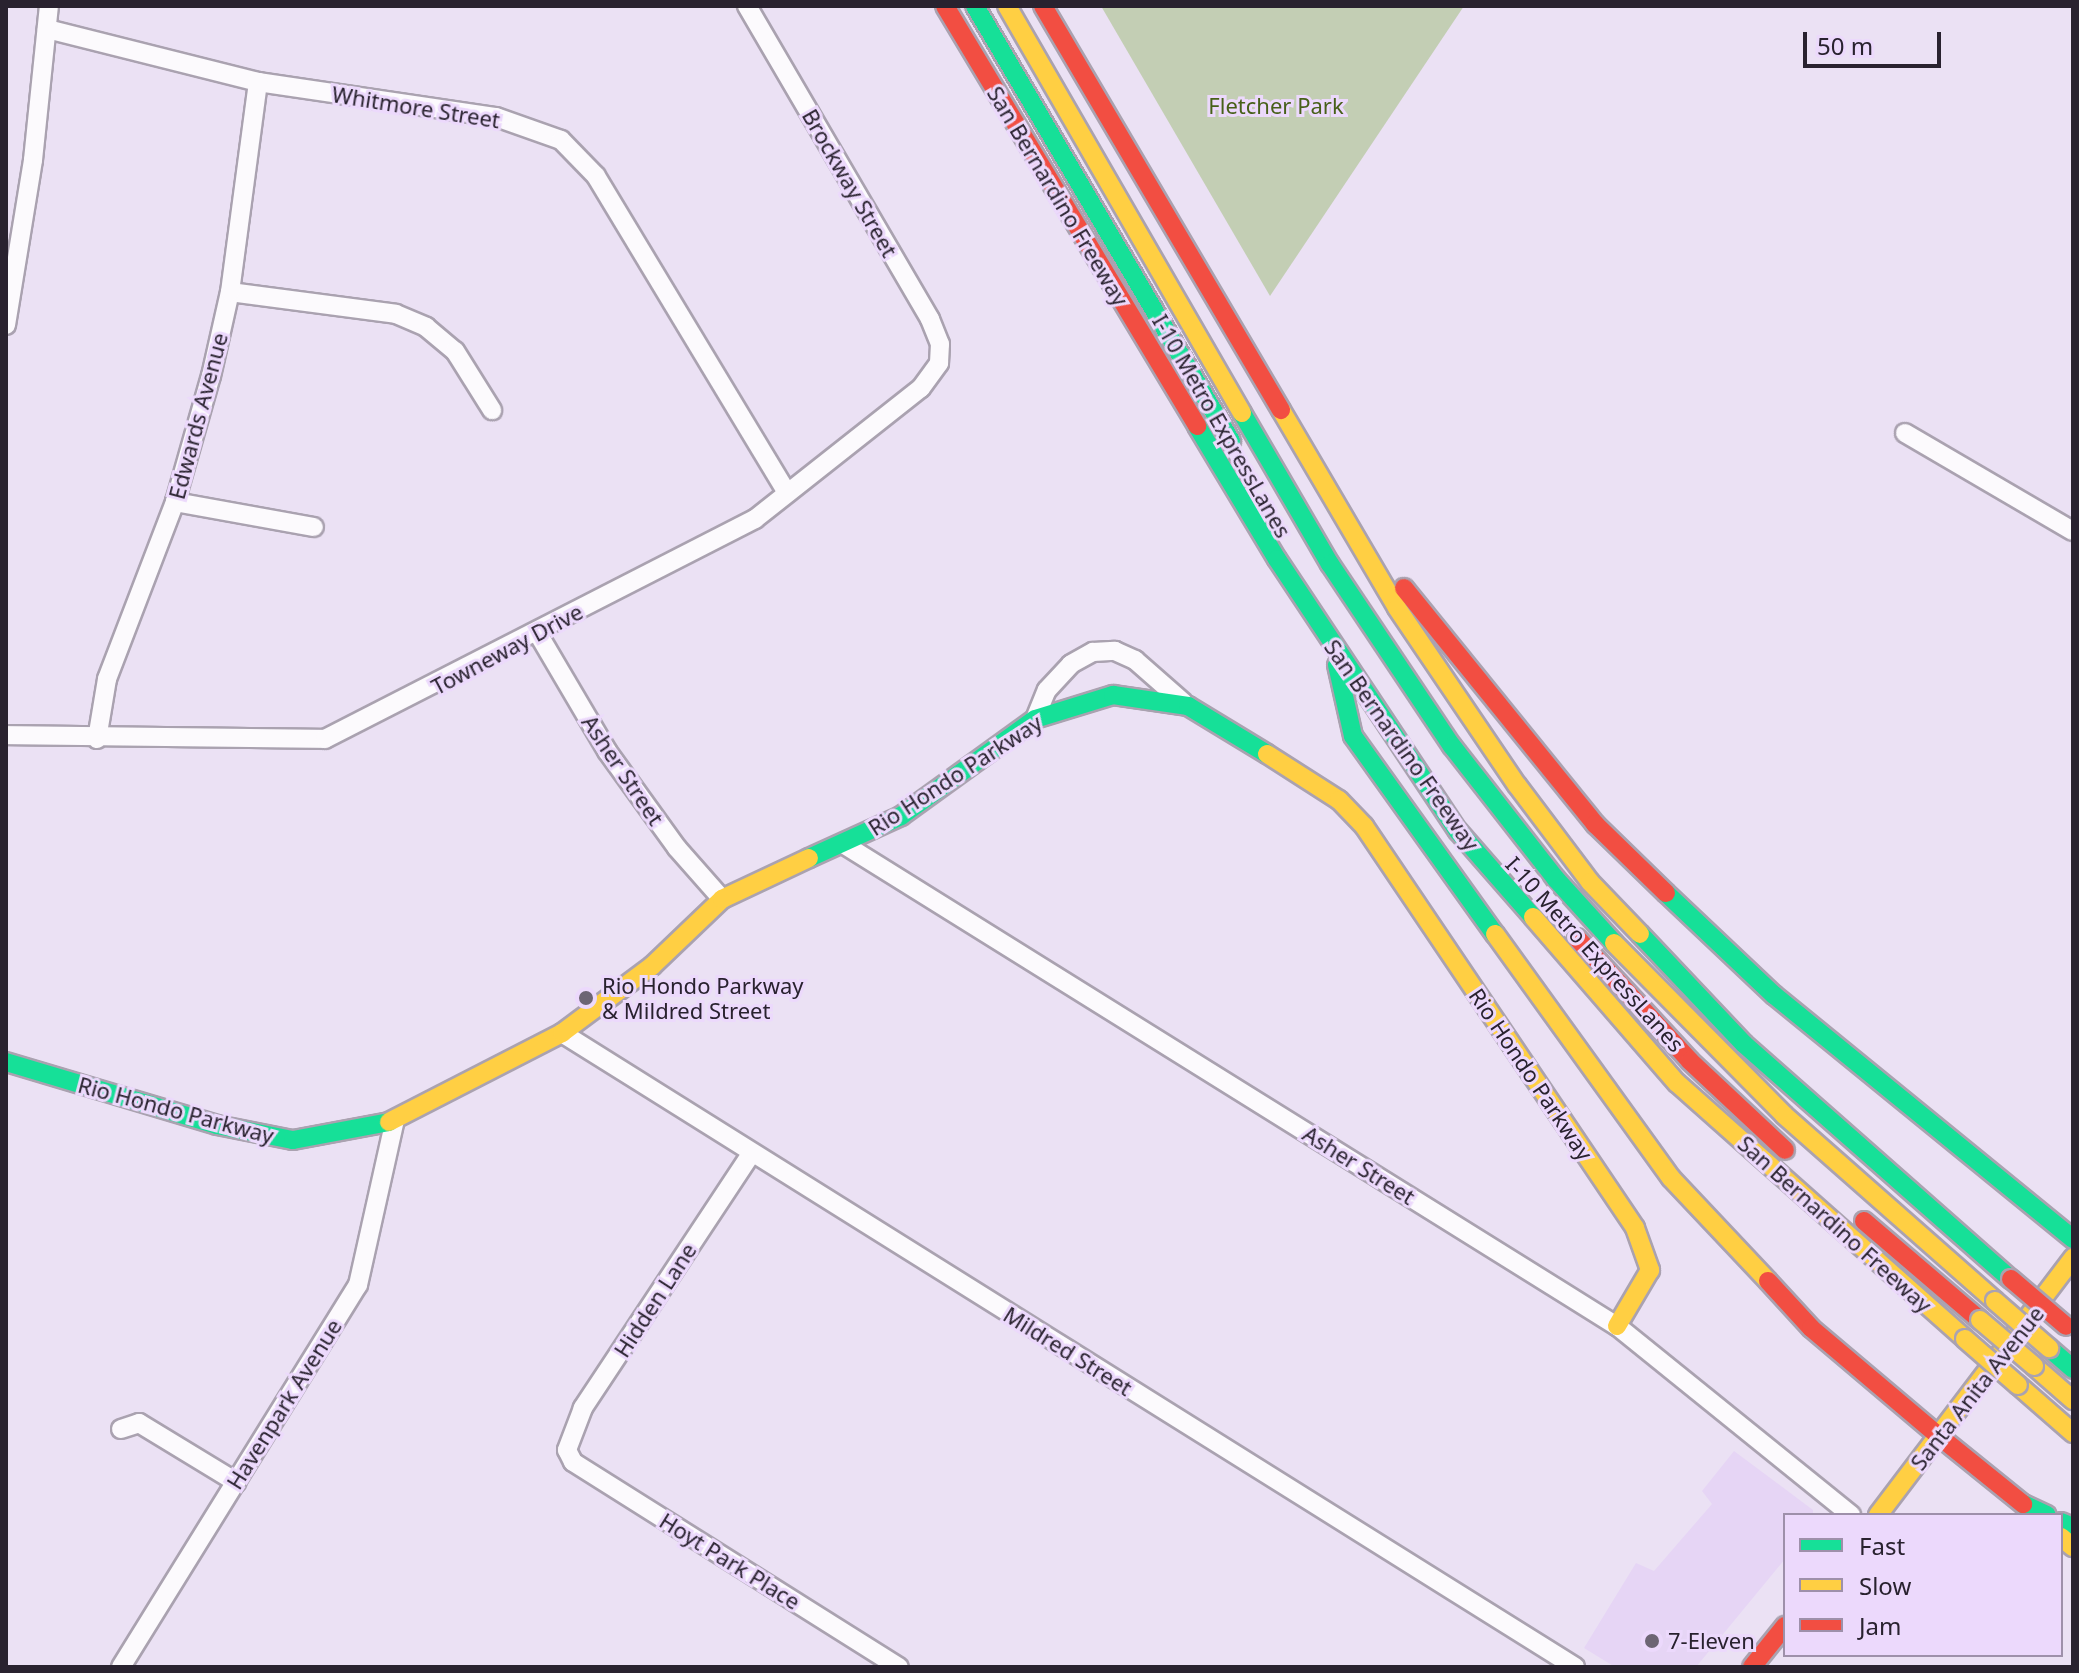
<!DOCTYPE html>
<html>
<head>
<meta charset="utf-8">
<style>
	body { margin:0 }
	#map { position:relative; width:2079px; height:1673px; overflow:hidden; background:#ebe1f4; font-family:"Noto Sans",sans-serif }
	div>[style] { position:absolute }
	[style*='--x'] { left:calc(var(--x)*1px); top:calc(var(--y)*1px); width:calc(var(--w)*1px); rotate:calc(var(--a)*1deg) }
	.built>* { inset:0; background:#e6d5f5 }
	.green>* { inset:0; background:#c3ceb4 }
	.roads { filter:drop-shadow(2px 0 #aaa2b0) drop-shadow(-2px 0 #aaa2b0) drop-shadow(0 2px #aaa2b0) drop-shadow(0 -2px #aaa2b0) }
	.street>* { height:18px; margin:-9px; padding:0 9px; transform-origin:9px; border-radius:9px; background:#fcfafd }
	.fast>* { height:18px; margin:-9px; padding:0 9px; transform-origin:9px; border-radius:9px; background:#16e098 }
	.slow>* { height:18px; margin:-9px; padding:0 9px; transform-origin:9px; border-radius:9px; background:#ffcf43 }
	.jam>* { height:18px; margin:-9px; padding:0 9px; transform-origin:9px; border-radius:9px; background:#f24e42 }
	.bridges { filter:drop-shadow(2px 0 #aaa2b0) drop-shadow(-2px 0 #aaa2b0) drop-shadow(0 2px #aaa2b0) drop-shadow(0 -2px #aaa2b0) }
	.slow-bridge>* { height:18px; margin:-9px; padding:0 9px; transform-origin:9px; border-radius:9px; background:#ffcf43 }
	.jam-bridge>* { height:18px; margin:-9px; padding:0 9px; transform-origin:9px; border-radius:9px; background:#f24e42 }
	.dots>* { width:22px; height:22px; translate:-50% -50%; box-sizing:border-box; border:4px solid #ecd9fc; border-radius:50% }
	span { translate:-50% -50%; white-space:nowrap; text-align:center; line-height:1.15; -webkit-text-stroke:6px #ecd9fc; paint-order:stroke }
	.park-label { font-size:22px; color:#476019 }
	.street-label { font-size:22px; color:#29222f }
	.poi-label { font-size:22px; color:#29222f }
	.left { translate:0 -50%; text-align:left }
	.frame { position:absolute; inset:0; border:8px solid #29222f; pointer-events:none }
	.legend { position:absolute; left:1783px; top:1513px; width:280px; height:144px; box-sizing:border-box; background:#ecd9fc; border:2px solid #9e90aa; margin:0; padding:10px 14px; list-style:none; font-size:24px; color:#29222f }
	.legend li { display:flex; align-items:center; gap:16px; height:40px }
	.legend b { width:40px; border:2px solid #9e90aa }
	.scale { position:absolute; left:1803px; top:32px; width:138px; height:36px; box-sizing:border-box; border:4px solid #29222f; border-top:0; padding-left:10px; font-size:24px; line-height:28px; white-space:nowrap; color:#29222f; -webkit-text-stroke:6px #ecd9fc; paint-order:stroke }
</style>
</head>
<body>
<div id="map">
	<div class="built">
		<div style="clip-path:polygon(1734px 1451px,1813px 1510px,1813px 1515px,1785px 1515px,1785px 1559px,1696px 1667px,1615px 1667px,1584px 1648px,1636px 1563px,1654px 1571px,1712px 1504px,1702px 1491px)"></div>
	</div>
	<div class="green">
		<div style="clip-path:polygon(1101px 6px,1464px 6px,1270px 296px)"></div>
	</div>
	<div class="roads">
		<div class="street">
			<div style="--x:47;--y:29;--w:218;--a:14.1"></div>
			<div style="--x:258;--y:82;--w:241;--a:8.4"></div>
			<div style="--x:496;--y:117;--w:69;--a:19.5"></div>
			<div style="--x:561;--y:140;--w:50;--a:45.8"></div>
			<div style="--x:596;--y:176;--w:370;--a:58.9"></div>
			<div style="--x:230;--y:292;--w:167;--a:7.5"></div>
			<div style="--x:396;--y:314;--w:33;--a:23"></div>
			<div style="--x:426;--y:327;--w:38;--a:40"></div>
			<div style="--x:455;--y:351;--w:70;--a:57.9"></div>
			<div style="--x:6;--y:325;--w:167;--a:-80.7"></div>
			<div style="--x:33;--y:160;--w:155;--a:-84.1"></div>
			<div style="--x:1905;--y:433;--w:194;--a:30.3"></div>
			<div style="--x:175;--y:502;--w:141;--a:10.2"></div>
			<div style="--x:537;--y:632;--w:138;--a:59.5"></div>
			<div style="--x:607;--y:751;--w:120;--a:54.2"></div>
			<div style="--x:677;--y:848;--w:68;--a:48.6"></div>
			<div style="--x:1035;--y:719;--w:31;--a:-68"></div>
			<div style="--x:1047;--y:690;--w:35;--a:-47"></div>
			<div style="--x:1071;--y:664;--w:25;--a:-29"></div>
			<div style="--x:1093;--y:652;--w:22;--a:-3"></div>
			<div style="--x:1115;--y:651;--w:22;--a:24"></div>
			<div style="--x:1135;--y:660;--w:64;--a:41.2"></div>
			<div style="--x:6;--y:735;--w:319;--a:0.7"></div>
			<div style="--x:325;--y:739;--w:483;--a:-27.1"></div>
			<div style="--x:755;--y:519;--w:211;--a:-38.3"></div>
			<div style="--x:921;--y:388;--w:31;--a:-54"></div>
			<div style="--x:939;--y:363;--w:19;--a:-87"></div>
			<div style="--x:940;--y:344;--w:27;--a:-112"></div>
			<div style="--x:930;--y:319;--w:363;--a:-120.3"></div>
			<div style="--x:97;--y:739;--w:61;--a:-80.5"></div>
			<div style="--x:107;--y:679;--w:190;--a:-69"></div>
			<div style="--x:175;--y:502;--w:131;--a:-74.1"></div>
			<div style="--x:211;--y:376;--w:86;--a:-77.3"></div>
			<div style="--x:230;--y:292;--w:212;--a:-82.4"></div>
			<div style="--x:845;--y:845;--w:910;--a:31.93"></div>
			<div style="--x:1617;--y:1326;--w:301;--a:38.9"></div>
			<div style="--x:562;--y:1033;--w:1195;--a:32.04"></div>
			<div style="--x:751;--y:1154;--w:305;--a:123.5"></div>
			<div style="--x:583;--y:1408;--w:45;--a:110.9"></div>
			<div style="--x:567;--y:1450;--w:13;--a:63"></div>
			<div style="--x:573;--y:1462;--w:385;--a:32.2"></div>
			<div style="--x:121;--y:1429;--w:19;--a:-18"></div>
			<div style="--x:139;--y:1423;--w:114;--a:31.3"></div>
			<div style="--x:121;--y:1667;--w:450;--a:-58.2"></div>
			<div style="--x:358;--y:1285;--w:169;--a:-77.4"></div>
		</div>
		<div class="fast">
			<div style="--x:975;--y:6;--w:505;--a:59.52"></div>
			<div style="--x:1242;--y:413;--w:175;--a:59.8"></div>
			<div style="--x:1330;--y:564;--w:219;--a:56.2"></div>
			<div style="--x:1452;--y:746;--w:169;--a:52"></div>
			<div style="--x:1556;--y:879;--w:86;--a:47.8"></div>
			<div style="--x:1197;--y:426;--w:155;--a:59"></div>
			<div style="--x:1277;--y:559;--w:327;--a:56.4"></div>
			<div style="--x:1458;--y:831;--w:114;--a:48.9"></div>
			<div style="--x:1337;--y:665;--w:73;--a:77.3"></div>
			<div style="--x:1353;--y:736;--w:244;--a:54.4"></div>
			<div style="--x:809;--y:858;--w:101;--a:-24.5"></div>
			<div style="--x:901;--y:816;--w:165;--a:-35.9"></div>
			<div style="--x:1035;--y:719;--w:82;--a:-17.1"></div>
			<div style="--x:1113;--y:695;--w:76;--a:8.3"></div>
			<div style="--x:1188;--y:706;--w:92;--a:31.3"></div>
			<div style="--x:1666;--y:893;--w:149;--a:43.4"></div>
			<div style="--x:1774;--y:995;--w:386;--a:39.2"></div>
			<div style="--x:1640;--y:934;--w:151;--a:46.6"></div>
			<div style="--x:1744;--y:1044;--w:356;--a:41.4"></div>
			<div style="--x:6;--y:1062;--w:220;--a:16.6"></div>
			<div style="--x:217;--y:1125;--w:77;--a:11.2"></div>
			<div style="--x:293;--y:1140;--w:98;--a:-10.6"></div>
			<div style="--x:2049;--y:1348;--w:32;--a:41"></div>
			<div style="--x:2023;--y:1504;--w:26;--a:25"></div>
			<div style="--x:2061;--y:1522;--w:13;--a:23"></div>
		</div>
		<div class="slow">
			<div style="--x:1007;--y:6;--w:470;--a:60"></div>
			<div style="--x:1281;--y:410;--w:229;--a:59.6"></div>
			<div style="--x:1397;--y:608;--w:214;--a:55.9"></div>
			<div style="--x:1517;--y:785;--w:121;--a:53"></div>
			<div style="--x:1590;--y:882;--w:72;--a:46.1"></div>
			<div style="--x:1267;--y:754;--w:85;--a:32.6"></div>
			<div style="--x:1339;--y:800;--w:36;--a:46"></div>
			<div style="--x:1364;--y:826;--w:485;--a:56"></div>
			<div style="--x:1635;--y:1228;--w:45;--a:70.3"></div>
			<div style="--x:1650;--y:1270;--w:65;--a:120.5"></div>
			<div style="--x:1533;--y:917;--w:220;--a:49.1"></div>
			<div style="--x:1677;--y:1083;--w:385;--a:41.6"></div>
			<div style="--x:1495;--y:934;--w:301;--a:54.2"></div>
			<div style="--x:1671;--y:1178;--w:141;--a:46.7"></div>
			<div style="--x:1614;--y:943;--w:242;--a:45.3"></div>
			<div style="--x:1784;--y:1115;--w:281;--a:41.4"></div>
			<div style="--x:389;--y:1122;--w:195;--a:-27.2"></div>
			<div style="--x:562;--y:1033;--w:112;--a:-36.7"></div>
			<div style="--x:652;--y:966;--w:97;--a:-43.7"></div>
			<div style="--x:722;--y:899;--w:96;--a:-25.2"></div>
			<div style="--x:2034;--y:1366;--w:52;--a:41.1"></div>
			<div style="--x:2018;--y:1385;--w:73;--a:41.1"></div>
			<div style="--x:1878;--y:1515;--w:323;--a:-52.8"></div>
			<div style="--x:2061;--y:1537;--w:16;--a:40"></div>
		</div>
		<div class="jam">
			<div style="--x:945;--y:6;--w:490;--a:59"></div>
			<div style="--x:1043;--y:6;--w:469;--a:59.5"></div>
			<div style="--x:1404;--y:588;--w:304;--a:51"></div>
			<div style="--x:1595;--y:824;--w:99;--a:44.2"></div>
			<div style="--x:1577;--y:938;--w:167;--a:47.4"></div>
			<div style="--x:1690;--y:1061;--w:130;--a:43.1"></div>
			<div style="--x:1864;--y:1221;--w:153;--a:40.5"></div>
			<div style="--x:1768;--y:1281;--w:64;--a:47.5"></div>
			<div style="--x:1811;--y:1328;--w:169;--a:40.2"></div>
			<div style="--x:1940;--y:1437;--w:107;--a:38.9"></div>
			<div style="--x:1752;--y:1667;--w:53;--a:-51.2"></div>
		</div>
	</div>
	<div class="bridges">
		<div class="slow-bridge">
			<div style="--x:1995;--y:1301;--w:72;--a:41"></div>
			<div style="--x:1980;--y:1320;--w:71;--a:40.4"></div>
			<div style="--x:1965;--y:1339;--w:70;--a:41"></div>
		</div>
		<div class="jam-bridge">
			<div style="--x:2011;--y:1279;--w:72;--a:40.5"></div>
		</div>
	</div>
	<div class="dots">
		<div style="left:586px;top:998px;background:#6d6574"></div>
		<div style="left:1652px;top:1641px;background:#6d6574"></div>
	</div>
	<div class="park-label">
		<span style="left:1276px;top:106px">Fletcher Park</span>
	</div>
	<div class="street-label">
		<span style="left:416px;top:107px;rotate:9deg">Whitmore Street</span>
		<span style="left:850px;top:183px;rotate:60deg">Brockway Street</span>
		<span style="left:1058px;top:196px;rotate:59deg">San Bernardino Freeway</span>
		<span style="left:198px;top:416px;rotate:-75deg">Edwards Avenue</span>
		<span style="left:1222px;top:426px;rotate:60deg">I-10 Metro ExpressLanes</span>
		<span style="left:507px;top:649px;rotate:-28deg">Towneway Drive</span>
		<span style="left:1402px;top:745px;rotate:55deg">San Bernardino Freeway</span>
		<span style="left:623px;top:770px;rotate:56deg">Asher Street</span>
		<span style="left:955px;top:775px;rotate:-33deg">Rio Hondo Parkway</span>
		<span style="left:1595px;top:954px;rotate:48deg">I-10 Metro ExpressLanes</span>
		<span style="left:1531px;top:1074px;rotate:56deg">Rio Hondo Parkway</span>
		<span style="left:176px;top:1110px;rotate:15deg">Rio Hondo Parkway</span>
		<span style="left:1359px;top:1165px;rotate:32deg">Asher Street</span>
		<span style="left:1835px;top:1224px;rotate:42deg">San Bernardino Freeway</span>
		<span style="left:655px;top:1300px;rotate:-57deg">Hidden Lane</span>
		<span style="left:1068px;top:1351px;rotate:32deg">Mildred Street</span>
		<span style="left:1977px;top:1388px;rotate:-52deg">Santa Anita Avenue</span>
		<span style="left:284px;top:1404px;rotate:-58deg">Havenpark Avenue</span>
		<span style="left:730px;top:1561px;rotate:32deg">Hoyt Park Place</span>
	</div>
	<div class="poi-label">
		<span class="left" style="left:602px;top:998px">Rio Hondo Parkway<br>&amp; Mildred Street</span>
		<span class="left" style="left:1668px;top:1641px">7-Eleven</span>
	</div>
	<div class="frame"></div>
	<ul class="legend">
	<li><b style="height:10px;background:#16e098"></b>Fast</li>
	<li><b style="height:10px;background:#ffcf43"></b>Slow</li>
	<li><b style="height:10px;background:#f24e42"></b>Jam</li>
	</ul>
	<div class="scale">50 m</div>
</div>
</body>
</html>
